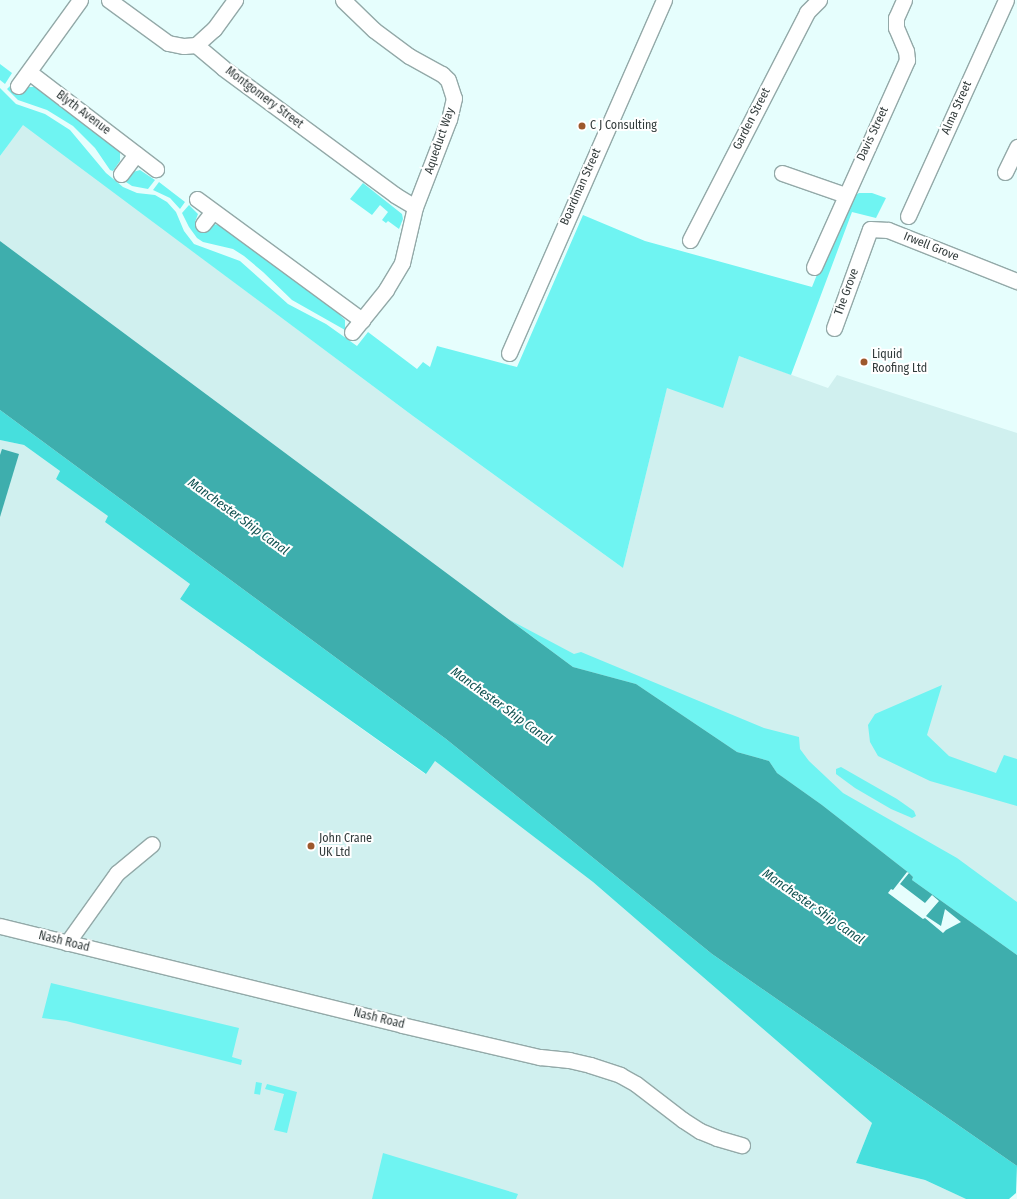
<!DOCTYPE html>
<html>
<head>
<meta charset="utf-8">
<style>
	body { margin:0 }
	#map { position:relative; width:1017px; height:1199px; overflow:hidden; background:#e6fefd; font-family:"Fira Sans Condensed",sans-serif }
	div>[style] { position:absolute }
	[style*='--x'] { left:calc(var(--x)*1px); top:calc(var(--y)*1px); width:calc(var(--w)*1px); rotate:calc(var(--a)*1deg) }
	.built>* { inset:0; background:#d0f0ef }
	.green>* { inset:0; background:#6ff4f2; transform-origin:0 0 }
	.forest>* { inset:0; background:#46dfdd }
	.water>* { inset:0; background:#3eaead }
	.pier>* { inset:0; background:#e6fefd }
	.roads { filter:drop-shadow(1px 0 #93a9a8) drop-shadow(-1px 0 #93a9a8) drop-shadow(0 1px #93a9a8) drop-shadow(0 -1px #93a9a8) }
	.street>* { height:15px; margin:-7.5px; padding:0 7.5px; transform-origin:7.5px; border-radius:7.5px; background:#fff }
	.dots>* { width:11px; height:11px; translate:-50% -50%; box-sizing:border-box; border:2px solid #fff; border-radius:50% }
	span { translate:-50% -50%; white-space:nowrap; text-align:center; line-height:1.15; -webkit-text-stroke:4px #fff; paint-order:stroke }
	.street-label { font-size:12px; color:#323b3b }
	.poi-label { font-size:12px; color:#323b3b }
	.left { translate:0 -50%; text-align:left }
	.water-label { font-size:13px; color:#105150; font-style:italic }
</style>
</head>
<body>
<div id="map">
	<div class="built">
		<div style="clip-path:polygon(23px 124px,413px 416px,623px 568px,667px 387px,739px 356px,828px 388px,837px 375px,1017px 433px,1017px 955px,573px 667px,0 241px,0 156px)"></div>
		<div style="clip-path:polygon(0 440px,24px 445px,60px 471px,56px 479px,109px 516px,105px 522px,190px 584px,180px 599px,425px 774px,435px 761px,593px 882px,872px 1123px,856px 1163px,925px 1180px,966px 1199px,0 1199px)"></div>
	</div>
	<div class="green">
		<div style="clip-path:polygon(0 64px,12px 73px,5px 84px,0 80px)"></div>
		<div style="clip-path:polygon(10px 86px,21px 93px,27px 87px,36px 87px,120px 151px,120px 161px,113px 171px,110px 170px,95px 148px,73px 126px,47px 110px,18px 100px,7px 89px)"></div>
		<div style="clip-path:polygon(0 88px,16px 104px,45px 114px,70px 130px,106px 173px,123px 187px,137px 193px,155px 195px,167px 202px,176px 212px,184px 231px,194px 244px,240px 261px,288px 304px,326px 324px,357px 346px,368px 332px,417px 369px,423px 362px,430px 367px,437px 346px,517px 367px,583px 215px,645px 241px,812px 287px,847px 200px,859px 193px,872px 193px,886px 198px,876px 218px,852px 212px,791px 375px,739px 356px,723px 408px,667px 388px,623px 568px,413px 416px,23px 125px,0 156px)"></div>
		<div style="clip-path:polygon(140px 170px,155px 180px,148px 189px,132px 186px,126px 182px,133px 172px)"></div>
		<div style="clip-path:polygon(159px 182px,185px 202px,180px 209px,170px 198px,153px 190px)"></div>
		<div style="clip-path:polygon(363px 183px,402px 214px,403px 219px,399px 229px,388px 221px,386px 223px,382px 220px,388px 212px,380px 205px,372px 215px,350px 199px)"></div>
		<div style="clip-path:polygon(189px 205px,198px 214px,195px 222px,207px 232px,214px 224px,221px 226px,337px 312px,345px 320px,345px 330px,292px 300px,263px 272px,244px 256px,233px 249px,203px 242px,197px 238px,189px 227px,182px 213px)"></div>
		<div style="clip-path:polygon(510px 620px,574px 654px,581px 652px,764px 728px,799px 737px,800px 749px,809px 761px,843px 793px,957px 858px,1017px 902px,1017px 955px,912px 880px,913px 877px,909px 873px,822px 805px,777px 773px,769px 761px,737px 752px,636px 684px,573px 667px)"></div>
		<div style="clip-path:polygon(942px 685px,927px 735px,949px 756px,996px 773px,1004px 755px,1017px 759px,1017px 806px,930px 781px,878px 756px,870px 742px,868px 725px,875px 714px)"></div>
		<div style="clip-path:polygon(841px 767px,897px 799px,914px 811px,916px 816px,912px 818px,891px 809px,855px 788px,836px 774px,836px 769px)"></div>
		<div style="clip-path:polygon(51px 983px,239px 1028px,232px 1057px,242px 1060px,241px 1065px,66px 1021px,42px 1018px)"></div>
		<div style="left:256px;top:1082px;width:6px;height:12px;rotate:9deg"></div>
		<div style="clip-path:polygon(267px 1084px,297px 1092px,287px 1133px,274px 1130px,284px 1094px,265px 1089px)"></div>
		<div style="clip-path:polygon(383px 1153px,518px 1194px,516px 1199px,372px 1199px)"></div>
	</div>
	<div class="forest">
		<div style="clip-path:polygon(0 410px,446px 739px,712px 954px,1017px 1166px,1016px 1193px,1009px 1199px,966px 1199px,925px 1180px,856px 1163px,872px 1123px,593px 882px,435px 761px,426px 774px,180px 599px,190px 584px,105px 522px,108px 516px,56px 479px,60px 471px,24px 445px,0 440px)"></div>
	</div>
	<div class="water">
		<div style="clip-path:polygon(0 241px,573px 667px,636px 684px,737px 752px,769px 761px,777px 773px,822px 805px,909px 873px,913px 877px,912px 880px,1017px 955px,1017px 1166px,712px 954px,446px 739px,0 410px)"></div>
		<div style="clip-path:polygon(2px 449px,19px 454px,0 517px,0 455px)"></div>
	</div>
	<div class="pier">
		<div style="clip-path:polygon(907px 872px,909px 873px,900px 884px,925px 903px,932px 895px,939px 901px,926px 916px,941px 926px,945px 909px,961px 922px,946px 930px,943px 933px,925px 918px,923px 919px,888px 893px,891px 889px,893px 890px)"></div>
	</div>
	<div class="roads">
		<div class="street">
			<div style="--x:109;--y:0;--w:73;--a:36.1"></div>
			<div style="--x:168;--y:43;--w:16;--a:11"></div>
			<div style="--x:184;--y:46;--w:12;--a:-5"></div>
			<div style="--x:196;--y:45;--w:35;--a:40"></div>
			<div style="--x:223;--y:68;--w:214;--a:36.4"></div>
			<div style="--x:395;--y:195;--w:23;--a:31"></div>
			<div style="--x:343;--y:0;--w:43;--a:44.1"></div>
			<div style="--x:374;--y:30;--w:44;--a:36.6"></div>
			<div style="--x:409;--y:56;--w:38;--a:29"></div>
			<div style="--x:442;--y:74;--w:8;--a:45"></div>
			<div style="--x:448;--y:80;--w:19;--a:72"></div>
			<div style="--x:454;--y:98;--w:22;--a:103"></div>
			<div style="--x:449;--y:119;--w:94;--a:111.1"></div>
			<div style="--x:415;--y:207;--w:57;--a:103.1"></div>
			<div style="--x:402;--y:263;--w:31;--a:121"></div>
			<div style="--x:386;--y:290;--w:54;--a:129"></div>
			<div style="--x:196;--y:45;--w:24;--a:-42"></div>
			<div style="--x:214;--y:29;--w:36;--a:-54"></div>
			<div style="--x:29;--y:72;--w:160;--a:37.4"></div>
			<div style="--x:18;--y:86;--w:106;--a:-54.2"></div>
			<div style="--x:1005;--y:172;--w:28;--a:-64"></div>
			<div style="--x:782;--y:173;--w:67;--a:19.2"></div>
			<div style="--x:121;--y:174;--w:25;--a:-53"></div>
			<div style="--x:197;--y:199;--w:205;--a:36.3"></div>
			<div style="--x:908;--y:216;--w:237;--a:-65.6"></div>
			<div style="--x:203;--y:224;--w:16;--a:-52"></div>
			<div style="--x:690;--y:240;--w:256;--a:-62.8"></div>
			<div style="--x:807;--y:12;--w:17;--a:-45"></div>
			<div style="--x:814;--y:267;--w:227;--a:-65.8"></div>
			<div style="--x:907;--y:60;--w:9;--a:-96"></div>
			<div style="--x:906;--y:51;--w:25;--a:-113"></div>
			<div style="--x:896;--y:28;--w:10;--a:-90"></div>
			<div style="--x:896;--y:18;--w:20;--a:-66"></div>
			<div style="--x:834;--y:328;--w:105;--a:-70"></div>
			<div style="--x:870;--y:229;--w:18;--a:3"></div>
			<div style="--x:888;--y:230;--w:139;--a:21.6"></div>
			<div style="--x:509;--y:353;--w:386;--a:-66.3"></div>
			<div style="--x:0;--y:926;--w:414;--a:13.8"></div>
			<div style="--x:402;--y:1025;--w:142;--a:13.1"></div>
			<div style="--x:540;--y:1057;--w:29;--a:6"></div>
			<div style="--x:569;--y:1060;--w:22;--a:13"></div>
			<div style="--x:590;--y:1065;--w:32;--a:18"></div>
			<div style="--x:620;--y:1075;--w:18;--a:29"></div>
			<div style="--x:636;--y:1084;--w:59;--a:37.5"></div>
			<div style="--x:683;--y:1120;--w:20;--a:33"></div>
			<div style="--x:700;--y:1131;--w:18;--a:22"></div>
			<div style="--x:717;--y:1138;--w:26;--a:16"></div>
			<div style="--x:67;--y:943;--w:86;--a:-54.5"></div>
			<div style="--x:117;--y:873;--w:45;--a:-39.6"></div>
		</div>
	</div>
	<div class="dots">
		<div style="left:582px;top:126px;background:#9d582c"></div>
		<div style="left:864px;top:362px;background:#9d582c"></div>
		<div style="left:311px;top:846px;background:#9d582c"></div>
	</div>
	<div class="street-label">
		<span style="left:264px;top:98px;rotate:37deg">Montgomery Street</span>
		<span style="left:957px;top:108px;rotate:-66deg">Alma Street</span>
		<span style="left:83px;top:113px;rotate:37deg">Blyth Avenue</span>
		<span style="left:752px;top:119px;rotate:-63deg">Garden Street</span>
		<span style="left:873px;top:134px;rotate:-65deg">Davis Street</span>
		<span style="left:440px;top:141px;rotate:-71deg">Aqueduct Way</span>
		<span style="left:581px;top:187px;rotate:-66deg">Boardman Street</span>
		<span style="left:931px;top:247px;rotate:22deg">Irwell Grove</span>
		<span style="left:847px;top:292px;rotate:-70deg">The Grove</span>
		<span style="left:64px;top:942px;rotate:14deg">Nash Road</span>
		<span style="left:379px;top:1019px;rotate:14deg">Nash Road</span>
	</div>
	<div class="poi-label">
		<span class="left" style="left:590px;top:126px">C J Consulting</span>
		<span class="left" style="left:872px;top:362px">Liquid<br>Roofing Ltd</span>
		<span class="left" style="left:319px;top:846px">John Crane<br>UK Ltd</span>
	</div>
	<div class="water-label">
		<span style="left:238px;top:517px;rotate:36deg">Manchester Ship Canal</span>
		<span style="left:501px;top:706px;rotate:36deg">Manchester Ship Canal</span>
		<span style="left:813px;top:907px;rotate:35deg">Manchester Ship Canal</span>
	</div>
</div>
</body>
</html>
